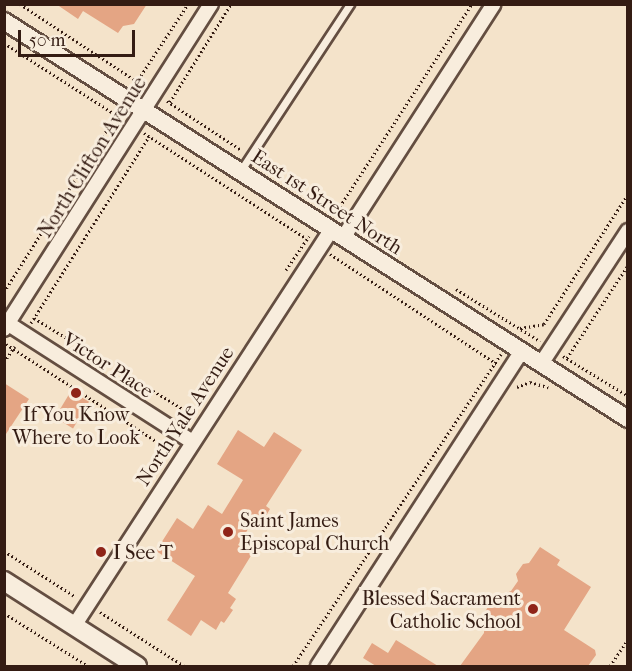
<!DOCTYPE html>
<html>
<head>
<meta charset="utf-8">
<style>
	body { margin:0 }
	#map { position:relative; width:632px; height:671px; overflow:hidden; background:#f4e3ca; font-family:"IM FELL French Canon",serif }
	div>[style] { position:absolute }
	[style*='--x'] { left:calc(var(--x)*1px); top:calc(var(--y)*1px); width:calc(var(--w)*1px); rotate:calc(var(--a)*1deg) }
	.building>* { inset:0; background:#e4a584; transform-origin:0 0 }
	.path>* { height:3px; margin-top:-1.5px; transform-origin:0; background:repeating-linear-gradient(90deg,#341c13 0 1.5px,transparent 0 4.5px) }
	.roads { filter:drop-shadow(2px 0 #644e41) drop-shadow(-2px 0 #644e41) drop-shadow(0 2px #644e41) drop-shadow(0 -2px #644e41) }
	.service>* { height:7px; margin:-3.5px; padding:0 3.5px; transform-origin:3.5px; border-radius:3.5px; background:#f8eddd }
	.minor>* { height:14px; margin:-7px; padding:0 7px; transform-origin:7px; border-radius:7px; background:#f8eddd }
	.tertiary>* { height:16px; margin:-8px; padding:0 8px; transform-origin:8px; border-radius:8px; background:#f8eddd }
	.secondary>* { height:18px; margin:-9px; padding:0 9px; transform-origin:9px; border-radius:9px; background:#f8eddd }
	.dots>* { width:16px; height:16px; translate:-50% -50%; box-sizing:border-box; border:3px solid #f8eddd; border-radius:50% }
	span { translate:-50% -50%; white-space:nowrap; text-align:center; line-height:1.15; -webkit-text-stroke:6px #f8eddd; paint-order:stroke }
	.street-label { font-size:20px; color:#341c13 }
	.poi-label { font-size:20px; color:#341c13 }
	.left { translate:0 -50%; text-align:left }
	.right { translate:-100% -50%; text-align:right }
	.frame { position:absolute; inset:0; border:6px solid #341c13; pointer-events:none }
	.scale { position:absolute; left:18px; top:30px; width:117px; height:27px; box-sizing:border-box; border:3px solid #341c13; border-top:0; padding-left:8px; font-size:18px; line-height:21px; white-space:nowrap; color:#341c13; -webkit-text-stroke:4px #f8eddd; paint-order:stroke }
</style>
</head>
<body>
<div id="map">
	<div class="building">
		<div style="clip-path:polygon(56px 4px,147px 4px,134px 24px,123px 26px,118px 33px,83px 11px,78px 19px)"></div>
		<div style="clip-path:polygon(4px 383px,29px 399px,4px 437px)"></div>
		<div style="left:71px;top:391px;width:21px;height:31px;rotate:31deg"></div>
		<div style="clip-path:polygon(238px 430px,264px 447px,274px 432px,302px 450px,266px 506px,270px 509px,264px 519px,257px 515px,238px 545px,252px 554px,228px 593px,236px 599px,230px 608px,233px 610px,224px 623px,221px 621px,216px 630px,201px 620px,191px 636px,167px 620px,195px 576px,156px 551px,177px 518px,193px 529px,208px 505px,222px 514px,243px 480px,217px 464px)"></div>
		<div style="clip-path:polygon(540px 547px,560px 560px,557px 565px,591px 587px,564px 630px,595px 650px,596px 655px,588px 666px,460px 666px,484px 633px,485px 612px,489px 605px,495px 598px,511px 591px,518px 581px,516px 574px,523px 564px,529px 563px)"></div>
		<div style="clip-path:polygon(396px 640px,438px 666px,376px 666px,363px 658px,372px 643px,388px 653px)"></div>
	</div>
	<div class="path">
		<div style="--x:20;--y:4;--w:149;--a:33.5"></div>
		<div style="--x:4;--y:43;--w:139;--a:32.7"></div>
		<div style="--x:136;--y:83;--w:95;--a:-56.6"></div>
		<div style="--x:167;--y:101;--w:89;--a:33.5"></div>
		<div style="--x:170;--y:102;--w:115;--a:-58.1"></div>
		<div style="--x:144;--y:133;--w:194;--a:33"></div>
		<div style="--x:259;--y:162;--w:42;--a:33.3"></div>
		<div style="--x:335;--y:214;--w:251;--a:-56.9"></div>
		<div style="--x:330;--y:254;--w:200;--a:33.4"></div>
		<div style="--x:286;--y:270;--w:41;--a:-55.9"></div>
		<div style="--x:456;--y:289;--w:99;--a:31.8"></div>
		<div style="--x:4;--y:292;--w:211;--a:-57.6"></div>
		<div style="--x:34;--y:318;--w:186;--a:31.4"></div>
		<div style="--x:31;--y:323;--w:221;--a:-57.7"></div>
		<div style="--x:520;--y:328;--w:24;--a:-9"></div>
		<div style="--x:544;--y:324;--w:155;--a:-57.1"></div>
		<div style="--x:6;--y:344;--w:195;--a:32.9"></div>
		<div style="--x:563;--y:356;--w:76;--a:31.6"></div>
		<div style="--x:567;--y:358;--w:111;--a:-56.7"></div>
		<div style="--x:4;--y:362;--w:19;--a:-55"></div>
		<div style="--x:517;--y:387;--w:14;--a:-21"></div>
		<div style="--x:530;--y:382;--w:19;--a:16"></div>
		<div style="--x:4;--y:551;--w:85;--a:32.6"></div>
		<div style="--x:100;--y:612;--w:100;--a:32.7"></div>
		<div style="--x:4;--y:613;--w:99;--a:32.2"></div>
		<div style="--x:293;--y:666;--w:375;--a:-56.3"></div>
		<div style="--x:610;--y:666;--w:32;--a:-56"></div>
	</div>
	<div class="roads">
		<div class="service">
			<div style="--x:241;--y:170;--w:199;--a:-56.7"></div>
		</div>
		<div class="minor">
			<div style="--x:343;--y:238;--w:278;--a:-57.2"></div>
			<div style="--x:4;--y:321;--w:222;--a:32.7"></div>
			<div style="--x:4;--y:329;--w:385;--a:-57.5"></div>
			<div style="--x:541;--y:364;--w:159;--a:-56.8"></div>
			<div style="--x:74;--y:626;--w:472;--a:-57"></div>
			<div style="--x:318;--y:666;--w:375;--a:-57.1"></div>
		</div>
		<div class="tertiary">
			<div style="--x:4;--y:21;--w:740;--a:32.53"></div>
		</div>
		<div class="secondary">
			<div style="--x:4;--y:581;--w:158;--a:32.6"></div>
		</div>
	</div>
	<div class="dots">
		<div style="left:76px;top:393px;background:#8f2418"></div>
		<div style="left:228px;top:532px;background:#8f2418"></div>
		<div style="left:101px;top:552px;background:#8f2418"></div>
		<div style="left:533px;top:609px;background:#8f2418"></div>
	</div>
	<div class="street-label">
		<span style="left:92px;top:157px;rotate:-58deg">North Clifton Avenue</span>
		<span style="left:327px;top:202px;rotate:33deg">East 1st Street North</span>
		<span style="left:108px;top:365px;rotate:33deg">Victor Place</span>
		<span style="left:185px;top:416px;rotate:-57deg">North Yale Avenue</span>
	</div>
	<div class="poi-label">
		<span style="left:76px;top:426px">If You Know<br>Where to Look</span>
		<span class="left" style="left:240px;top:532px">Saint James<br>Episcopal Church</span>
		<span class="left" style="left:113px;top:552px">I See T</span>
		<span class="right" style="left:521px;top:610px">Blessed Sacrament<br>Catholic School</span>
	</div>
	<div class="frame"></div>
	<div class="scale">50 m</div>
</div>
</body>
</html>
